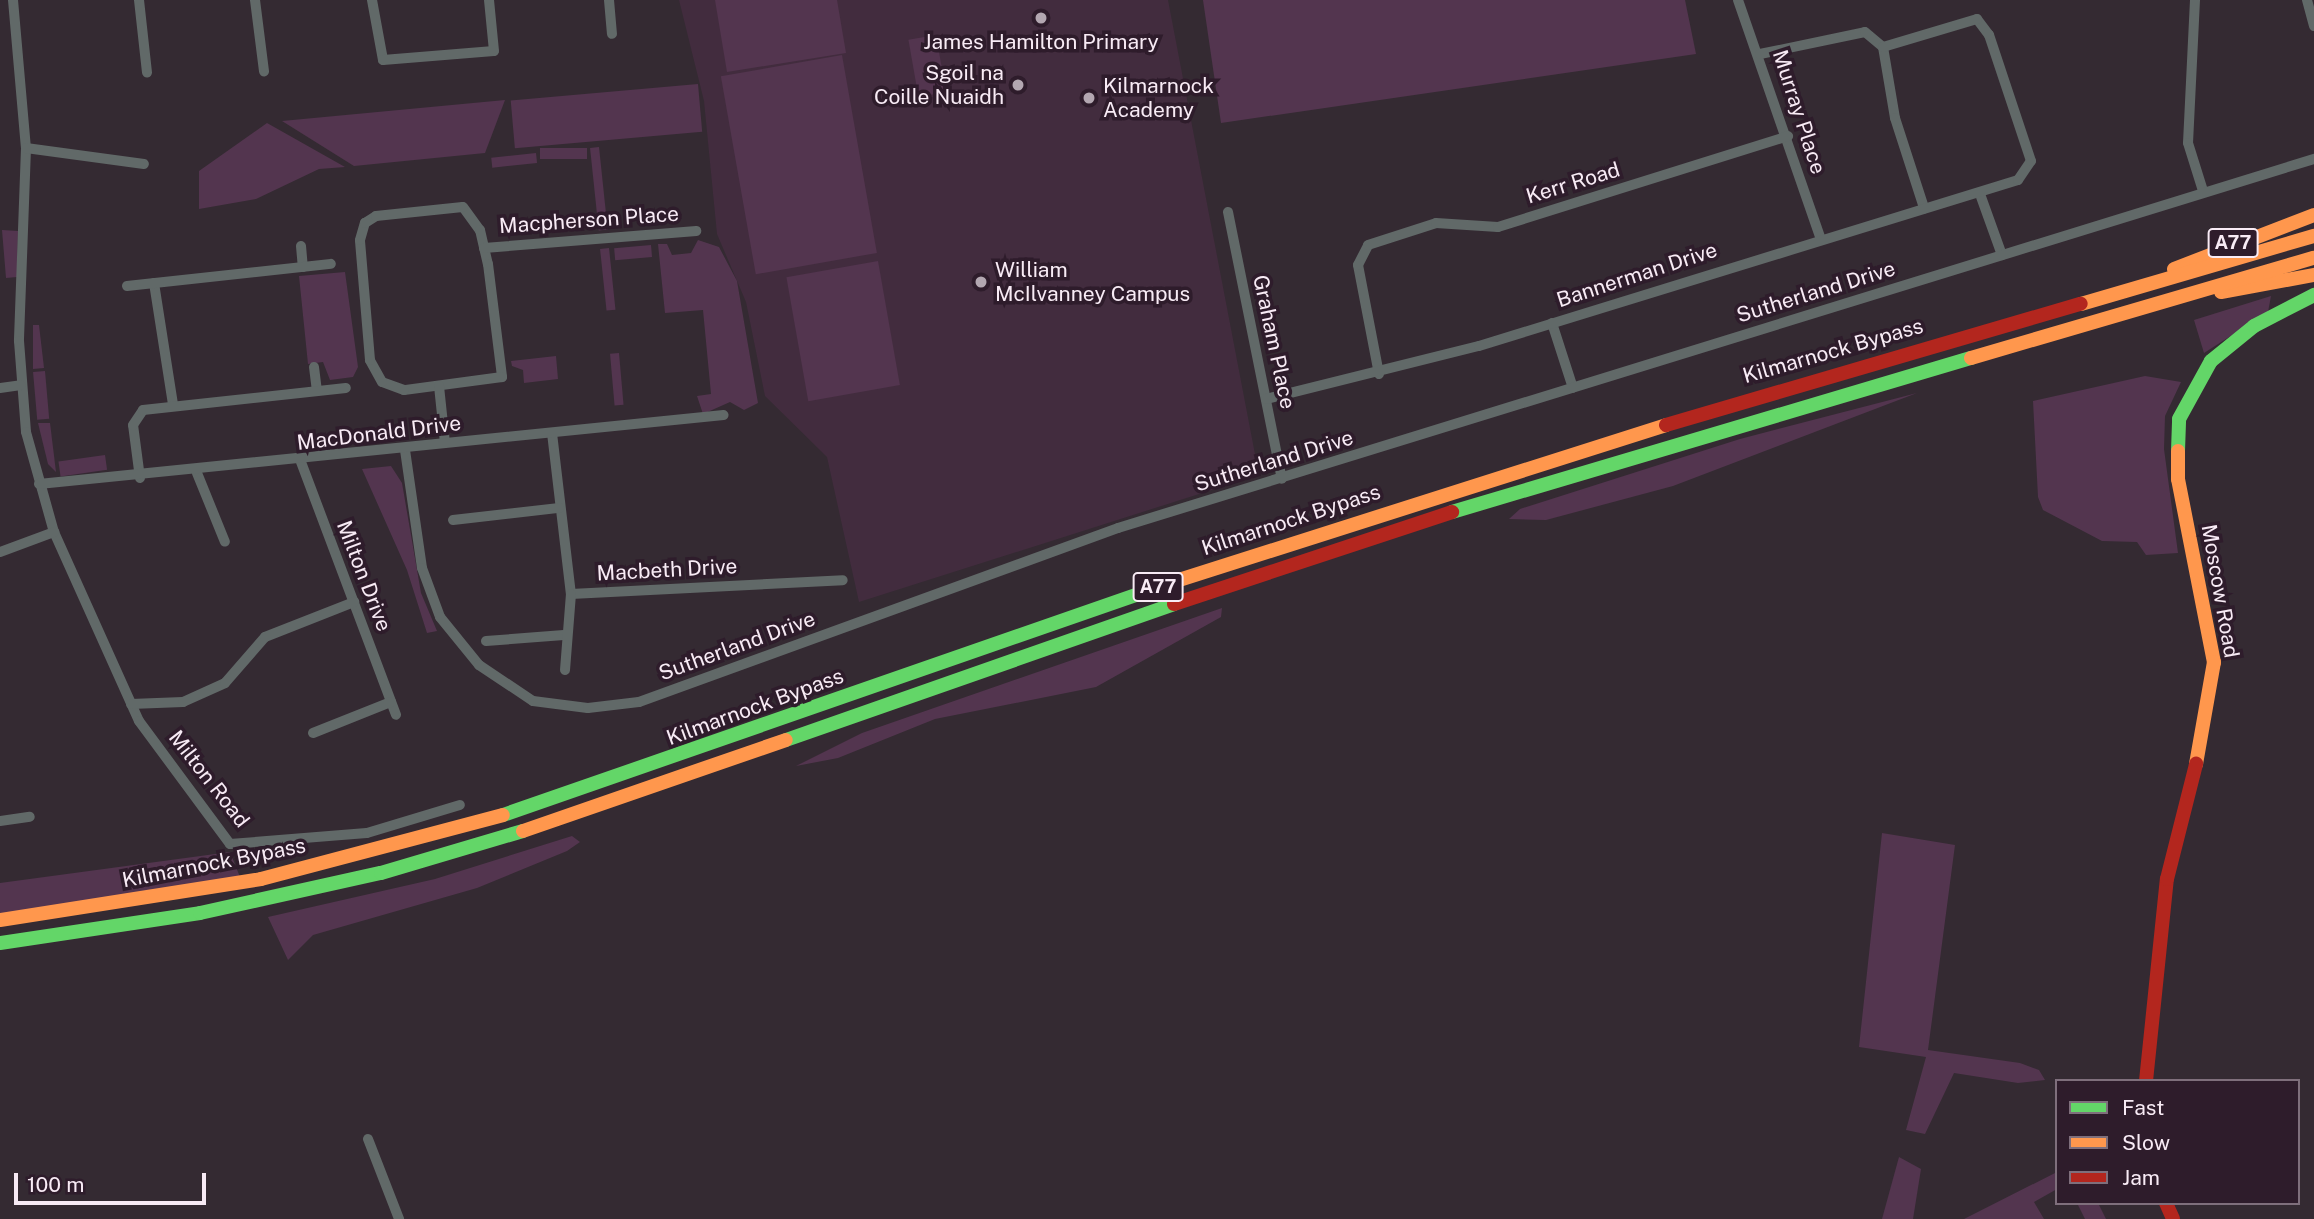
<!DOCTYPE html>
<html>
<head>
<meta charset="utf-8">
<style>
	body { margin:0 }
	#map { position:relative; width:2314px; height:1219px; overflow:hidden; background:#342a32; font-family:"Public Sans",sans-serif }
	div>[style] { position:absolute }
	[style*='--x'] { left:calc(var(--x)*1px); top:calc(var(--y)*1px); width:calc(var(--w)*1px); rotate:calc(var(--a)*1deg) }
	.built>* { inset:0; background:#422c3e }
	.green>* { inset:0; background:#53354f; transform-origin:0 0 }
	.street>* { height:10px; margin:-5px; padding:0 5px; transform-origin:5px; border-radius:5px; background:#616968 }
	.fast>* { height:14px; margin:-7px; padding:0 7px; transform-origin:7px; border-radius:7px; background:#63d668 }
	.slow>* { height:14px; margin:-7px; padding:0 7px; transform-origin:7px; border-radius:7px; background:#ff974d }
	.jam>* { height:14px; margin:-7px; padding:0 7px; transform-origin:7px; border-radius:7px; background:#b3261e }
	.dots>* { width:19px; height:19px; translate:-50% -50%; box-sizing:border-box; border:4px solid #2e1c2b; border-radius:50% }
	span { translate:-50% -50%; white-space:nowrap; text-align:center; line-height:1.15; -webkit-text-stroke:7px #2e1c2b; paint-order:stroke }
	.shield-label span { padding:2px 5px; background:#2e1c2b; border:2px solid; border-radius:5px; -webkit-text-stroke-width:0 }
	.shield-label { font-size:19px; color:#f8ebf5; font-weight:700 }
	.poi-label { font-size:21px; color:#f8ebf5 }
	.right { translate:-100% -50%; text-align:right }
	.left { translate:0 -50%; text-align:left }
	.street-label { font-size:21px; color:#f8ebf5 }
	.legend { position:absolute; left:2055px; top:1079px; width:245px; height:126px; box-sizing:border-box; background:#2e1c2b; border:2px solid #7f6f7c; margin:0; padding:9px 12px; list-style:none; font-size:21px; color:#f8ebf5 }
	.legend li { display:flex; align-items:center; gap:14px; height:35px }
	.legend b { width:35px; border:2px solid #7f6f7c }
	.scale { position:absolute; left:14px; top:1173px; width:192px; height:32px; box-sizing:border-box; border:4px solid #f8ebf5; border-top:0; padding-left:9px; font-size:21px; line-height:24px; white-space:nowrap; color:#f8ebf5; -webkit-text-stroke:5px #2e1c2b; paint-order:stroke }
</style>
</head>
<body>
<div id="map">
	<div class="built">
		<div style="clip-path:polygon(679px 0,1168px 0,1259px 475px,859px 602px,827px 457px,765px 396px,746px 302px,717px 234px,704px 101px)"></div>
	</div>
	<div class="green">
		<div style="clip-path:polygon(715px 0,837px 0,846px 53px,727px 72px)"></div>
		<div style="clip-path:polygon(1203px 0,1685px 0,1696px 54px,1221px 123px)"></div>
		<div style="left:936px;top:35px;width:58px;height:28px;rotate:80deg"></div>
		<div style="left:842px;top:55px;width:201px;height:123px;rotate:80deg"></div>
		<div style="left:698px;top:84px;width:48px;height:188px;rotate:85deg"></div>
		<div style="clip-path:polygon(505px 100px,485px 153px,354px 166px,282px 121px)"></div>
		<div style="clip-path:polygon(267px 123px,345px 167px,319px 169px,256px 199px,199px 209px,199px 171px)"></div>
		<div style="left:599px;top:147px;width:83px;height:9px;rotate:84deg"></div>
		<div style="left:587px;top:148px;width:11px;height:47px;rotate:90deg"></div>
		<div style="left:536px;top:153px;width:10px;height:45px;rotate:84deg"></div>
		<div style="clip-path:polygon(2px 230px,18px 231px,17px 277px,6px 278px)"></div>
		<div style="clip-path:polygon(698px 240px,719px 247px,737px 281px,758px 403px,744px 410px,730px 402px,703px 414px,697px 396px,711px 394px,703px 310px,665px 313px,658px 244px,667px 244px,672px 255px,691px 253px)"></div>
		<div style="left:651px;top:245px;width:12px;height:37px;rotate:85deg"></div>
		<div style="left:609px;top:248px;width:62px;height:9px;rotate:84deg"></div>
		<div style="left:878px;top:261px;width:126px;height:93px;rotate:80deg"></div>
		<div style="clip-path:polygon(345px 272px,358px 367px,353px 377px,330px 380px,323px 362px,308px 364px,299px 276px)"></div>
		<div style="clip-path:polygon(2271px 296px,2268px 312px,2204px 353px,2194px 320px)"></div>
		<div style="clip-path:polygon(33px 325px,39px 325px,44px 368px,33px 369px)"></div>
		<div style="left:619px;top:353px;width:52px;height:9px;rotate:85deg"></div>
		<div style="clip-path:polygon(556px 356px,558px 379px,524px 383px,523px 370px,512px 366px,511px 361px)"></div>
		<div style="left:45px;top:371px;width:48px;height:12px;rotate:85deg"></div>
		<div style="clip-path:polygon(2145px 376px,2181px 382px,2165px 416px,2164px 449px,2178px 553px,2146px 555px,2137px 542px,2102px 541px,2043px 510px,2038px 497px,2033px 401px)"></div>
		<div style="clip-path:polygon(1917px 393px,1673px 486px,1546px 520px,1509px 519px,1520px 509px,1740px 439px)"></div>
		<div style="clip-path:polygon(38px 423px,50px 423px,56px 472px,48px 464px)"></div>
		<div style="left:105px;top:455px;width:15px;height:47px;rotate:82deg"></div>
		<div style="clip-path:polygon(391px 466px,402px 483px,421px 593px,437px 631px,427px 633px,407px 570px,362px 469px)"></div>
		<div style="clip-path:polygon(1222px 608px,1221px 617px,1096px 687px,935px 719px,838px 758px,796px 766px,862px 733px)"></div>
		<div style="clip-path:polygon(1882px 833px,1955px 845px,1928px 1050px,2020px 1063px,2039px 1070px,2045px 1080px,2018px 1083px,1954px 1073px,1925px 1134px,1906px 1130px,1926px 1057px,1859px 1047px)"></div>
		<div style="clip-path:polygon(572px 836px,580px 842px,567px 851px,477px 888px,313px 935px,288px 960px,268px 917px,435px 879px)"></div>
		<div style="clip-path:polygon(230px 852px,240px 877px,0 915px,0 883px)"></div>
		<div style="clip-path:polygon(1899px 1157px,1921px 1169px,1913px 1219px,1882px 1219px)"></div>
		<div style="clip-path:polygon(2057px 1172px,2057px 1189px,2034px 1202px,2044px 1219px,1964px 1219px)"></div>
		<div style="clip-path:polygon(2077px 1203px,2098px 1203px,2106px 1219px,2085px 1219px)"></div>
	</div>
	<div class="street">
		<div style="--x:13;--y:0;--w:149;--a:85"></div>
		<div style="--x:26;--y:148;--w:193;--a:92.1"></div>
		<div style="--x:19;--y:341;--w:91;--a:85.6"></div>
		<div style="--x:26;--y:432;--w:104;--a:74.4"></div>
		<div style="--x:54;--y:532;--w:207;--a:65.8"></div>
		<div style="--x:139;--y:721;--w:153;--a:53.5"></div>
		<div style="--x:230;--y:844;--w:137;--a:-4.6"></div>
		<div style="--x:367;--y:833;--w:97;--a:-16.8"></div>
		<div style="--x:139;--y:0;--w:73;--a:83.7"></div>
		<div style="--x:255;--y:0;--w:72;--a:82.8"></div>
		<div style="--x:372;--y:0;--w:61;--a:79.6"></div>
		<div style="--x:383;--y:60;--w:111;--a:-4.6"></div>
		<div style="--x:494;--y:51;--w:51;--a:-95.6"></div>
		<div style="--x:609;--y:0;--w:34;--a:85"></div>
		<div style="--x:1738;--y:0;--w:251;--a:70.9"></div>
		<div style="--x:2195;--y:0;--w:143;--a:92.8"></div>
		<div style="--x:2188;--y:143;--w:50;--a:72.6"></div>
		<div style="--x:2307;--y:0;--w:27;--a:75"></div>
		<div style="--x:1760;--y:54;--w:107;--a:-11.8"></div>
		<div style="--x:1865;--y:32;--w:23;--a:40"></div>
		<div style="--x:1883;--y:47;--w:72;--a:80.4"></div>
		<div style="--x:1895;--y:118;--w:95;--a:72.1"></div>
		<div style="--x:26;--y:148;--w:119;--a:7.7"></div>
		<div style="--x:1980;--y:194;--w:65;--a:70.2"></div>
		<div style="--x:463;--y:207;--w:29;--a:54"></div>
		<div style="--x:480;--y:230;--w:35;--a:77"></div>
		<div style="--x:488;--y:264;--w:114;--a:82.9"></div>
		<div style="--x:502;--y:377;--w:99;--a:172.4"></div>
		<div style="--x:404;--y:390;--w:23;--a:-160"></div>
		<div style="--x:382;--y:382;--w:25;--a:-119"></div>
		<div style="--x:370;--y:360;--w:120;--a:-94.8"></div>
		<div style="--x:360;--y:240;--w:18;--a:-74"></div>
		<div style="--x:365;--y:223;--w:13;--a:-32"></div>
		<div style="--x:376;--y:216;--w:87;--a:-5.9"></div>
		<div style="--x:1228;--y:212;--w:272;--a:78.6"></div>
		<div style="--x:301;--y:246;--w:21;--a:85"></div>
		<div style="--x:484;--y:248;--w:213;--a:-4.6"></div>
		<div style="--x:154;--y:283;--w:123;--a:81.1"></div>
		<div style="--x:127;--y:286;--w:205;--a:-6.2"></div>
		<div style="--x:1552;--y:323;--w:68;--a:72.1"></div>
		<div style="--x:314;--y:367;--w:24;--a:83"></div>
		<div style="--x:1379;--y:374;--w:111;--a:-100.9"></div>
		<div style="--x:1358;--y:265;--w:22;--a:-63"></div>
		<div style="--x:1368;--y:245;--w:71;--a:-17.9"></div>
		<div style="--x:1436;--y:223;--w:62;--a:3.7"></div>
		<div style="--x:1498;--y:227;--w:304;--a:-17.4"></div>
		<div style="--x:439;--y:386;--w:57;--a:84"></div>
		<div style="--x:0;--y:388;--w:21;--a:-8"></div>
		<div style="--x:1266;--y:399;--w:219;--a:-14"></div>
		<div style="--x:1479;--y:346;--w:564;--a:-17.12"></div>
		<div style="--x:2018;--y:180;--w:23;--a:-56"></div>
		<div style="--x:2031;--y:161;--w:133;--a:-108.4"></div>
		<div style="--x:1989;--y:35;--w:20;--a:-127"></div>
		<div style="--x:1977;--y:19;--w:98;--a:163.4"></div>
		<div style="--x:552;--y:433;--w:162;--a:83.3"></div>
		<div style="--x:571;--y:594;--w:272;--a:-2.9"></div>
		<div style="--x:405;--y:450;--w:119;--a:81.8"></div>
		<div style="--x:422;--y:568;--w:52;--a:69.8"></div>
		<div style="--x:440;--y:617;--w:62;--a:50.9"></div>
		<div style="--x:479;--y:665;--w:65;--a:33.7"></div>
		<div style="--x:533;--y:701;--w:55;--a:7.3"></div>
		<div style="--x:588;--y:708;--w:51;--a:-6.7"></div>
		<div style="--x:639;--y:702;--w:510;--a:-19.96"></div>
		<div style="--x:1118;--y:528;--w:1252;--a:-17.15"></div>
		<div style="--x:301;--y:462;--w:270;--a:69.4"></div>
		<div style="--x:197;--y:473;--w:74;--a:67.9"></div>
		<div style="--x:140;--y:478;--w:53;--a:-97.5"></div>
		<div style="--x:133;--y:425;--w:18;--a:-56"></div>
		<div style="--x:143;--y:410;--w:204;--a:-6.2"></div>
		<div style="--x:39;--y:484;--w:688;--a:-5.75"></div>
		<div style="--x:453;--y:520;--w:107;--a:-6.5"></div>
		<div style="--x:0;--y:552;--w:58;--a:-20.3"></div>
		<div style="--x:486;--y:641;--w:78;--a:-4.4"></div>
		<div style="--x:565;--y:670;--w:76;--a:-85.5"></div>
		<div style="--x:131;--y:704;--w:52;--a:-2.2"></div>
		<div style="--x:183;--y:702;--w:46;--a:-24.3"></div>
		<div style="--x:225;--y:683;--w:61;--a:-49"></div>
		<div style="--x:265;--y:637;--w:96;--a:-21.5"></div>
		<div style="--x:313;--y:733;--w:84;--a:-21.7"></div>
		<div style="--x:0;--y:821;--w:30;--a:-8"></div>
		<div style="--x:368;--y:1139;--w:86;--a:68.8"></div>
	</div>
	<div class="fast">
		<div style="--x:2178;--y:451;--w:32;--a:-88"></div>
		<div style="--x:2179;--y:419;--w:66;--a:-61.1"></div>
		<div style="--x:2211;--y:361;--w:55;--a:-39.1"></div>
		<div style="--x:2254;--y:326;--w:68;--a:-27.3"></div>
		<div style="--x:1452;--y:512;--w:541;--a:-16.53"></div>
		<div style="--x:786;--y:740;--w:411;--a:-19.3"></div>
		<div style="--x:503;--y:815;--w:716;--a:-19.17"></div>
		<div style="--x:0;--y:943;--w:202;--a:-8.5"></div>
		<div style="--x:200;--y:913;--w:185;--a:-12.5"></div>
		<div style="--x:381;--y:873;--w:148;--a:-16.5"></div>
	</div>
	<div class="slow">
		<div style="--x:2174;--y:269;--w:150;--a:-21.1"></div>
		<div style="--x:2221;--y:292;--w:95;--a:-10.4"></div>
		<div style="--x:2081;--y:304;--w:243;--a:-16.3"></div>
		<div style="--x:1971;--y:358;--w:357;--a:-16.3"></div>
		<div style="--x:2178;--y:451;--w:28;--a:90"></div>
		<div style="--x:2178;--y:479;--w:187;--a:78.9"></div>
		<div style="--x:2214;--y:662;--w:104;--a:100"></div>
		<div style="--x:1179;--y:580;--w:511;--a:-17.65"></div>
		<div style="--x:523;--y:831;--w:278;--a:-19.1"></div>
		<div style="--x:0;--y:920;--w:264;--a:-8.9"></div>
		<div style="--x:261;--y:879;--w:250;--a:-14.8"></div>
	</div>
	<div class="jam">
		<div style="--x:1666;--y:425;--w:432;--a:-16.3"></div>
		<div style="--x:1174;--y:604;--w:293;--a:-18.3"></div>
		<div style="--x:2146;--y:1081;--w:203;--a:-84.1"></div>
		<div style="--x:2167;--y:879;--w:119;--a:-75.8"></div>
		<div style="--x:2166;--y:1203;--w:17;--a:66"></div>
	</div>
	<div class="dots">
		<div style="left:1041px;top:18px;background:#b3a7b1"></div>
		<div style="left:1018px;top:85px;background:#b3a7b1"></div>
		<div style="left:1089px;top:98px;background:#b3a7b1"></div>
		<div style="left:981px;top:282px;background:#b3a7b1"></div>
	</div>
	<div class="shield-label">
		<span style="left:2233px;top:243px">A77</span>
		<span style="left:1158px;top:587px">A77</span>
	</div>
	<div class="poi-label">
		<span style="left:1041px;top:42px">James Hamilton Primary</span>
		<span class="right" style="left:1004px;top:85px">Sgoil na<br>Coille Nuaidh</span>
		<span class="left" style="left:1103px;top:98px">Kilmarnock<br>Academy</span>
		<span class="left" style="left:995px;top:282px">William<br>McIlvanney Campus</span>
	</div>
	<div class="street-label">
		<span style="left:1799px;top:112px;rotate:72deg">Murray Place</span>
		<span style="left:1573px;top:183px;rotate:-17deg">Kerr Road</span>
		<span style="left:589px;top:220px;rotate:-4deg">Macpherson Place</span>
		<span style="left:1637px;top:275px;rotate:-18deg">Bannerman Drive</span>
		<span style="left:1816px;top:292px;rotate:-17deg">Sutherland Drive</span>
		<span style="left:1274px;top:342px;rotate:78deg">Graham Place</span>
		<span style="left:1833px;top:351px;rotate:-16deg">Kilmarnock Bypass</span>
		<span style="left:379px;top:433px;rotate:-7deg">MacDonald Drive</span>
		<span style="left:1274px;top:461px;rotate:-17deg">Sutherland Drive</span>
		<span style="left:1291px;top:520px;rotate:-18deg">Kilmarnock Bypass</span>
		<span style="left:667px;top:570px;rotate:-3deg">Macbeth Drive</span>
		<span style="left:364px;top:576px;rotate:69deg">Milton Drive</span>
		<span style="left:2220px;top:591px;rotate:80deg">Moscow Road</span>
		<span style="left:737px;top:646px;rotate:-20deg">Sutherland Drive</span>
		<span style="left:755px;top:707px;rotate:-20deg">Kilmarnock Bypass</span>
		<span style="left:209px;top:779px;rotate:52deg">Milton Road</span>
		<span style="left:214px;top:863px;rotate:-11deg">Kilmarnock Bypass</span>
	</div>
	<ul class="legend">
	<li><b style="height:9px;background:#63d668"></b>Fast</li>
	<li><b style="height:9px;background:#ff974d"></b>Slow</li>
	<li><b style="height:9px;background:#b3261e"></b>Jam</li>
	</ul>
	<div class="scale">100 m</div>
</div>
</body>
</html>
